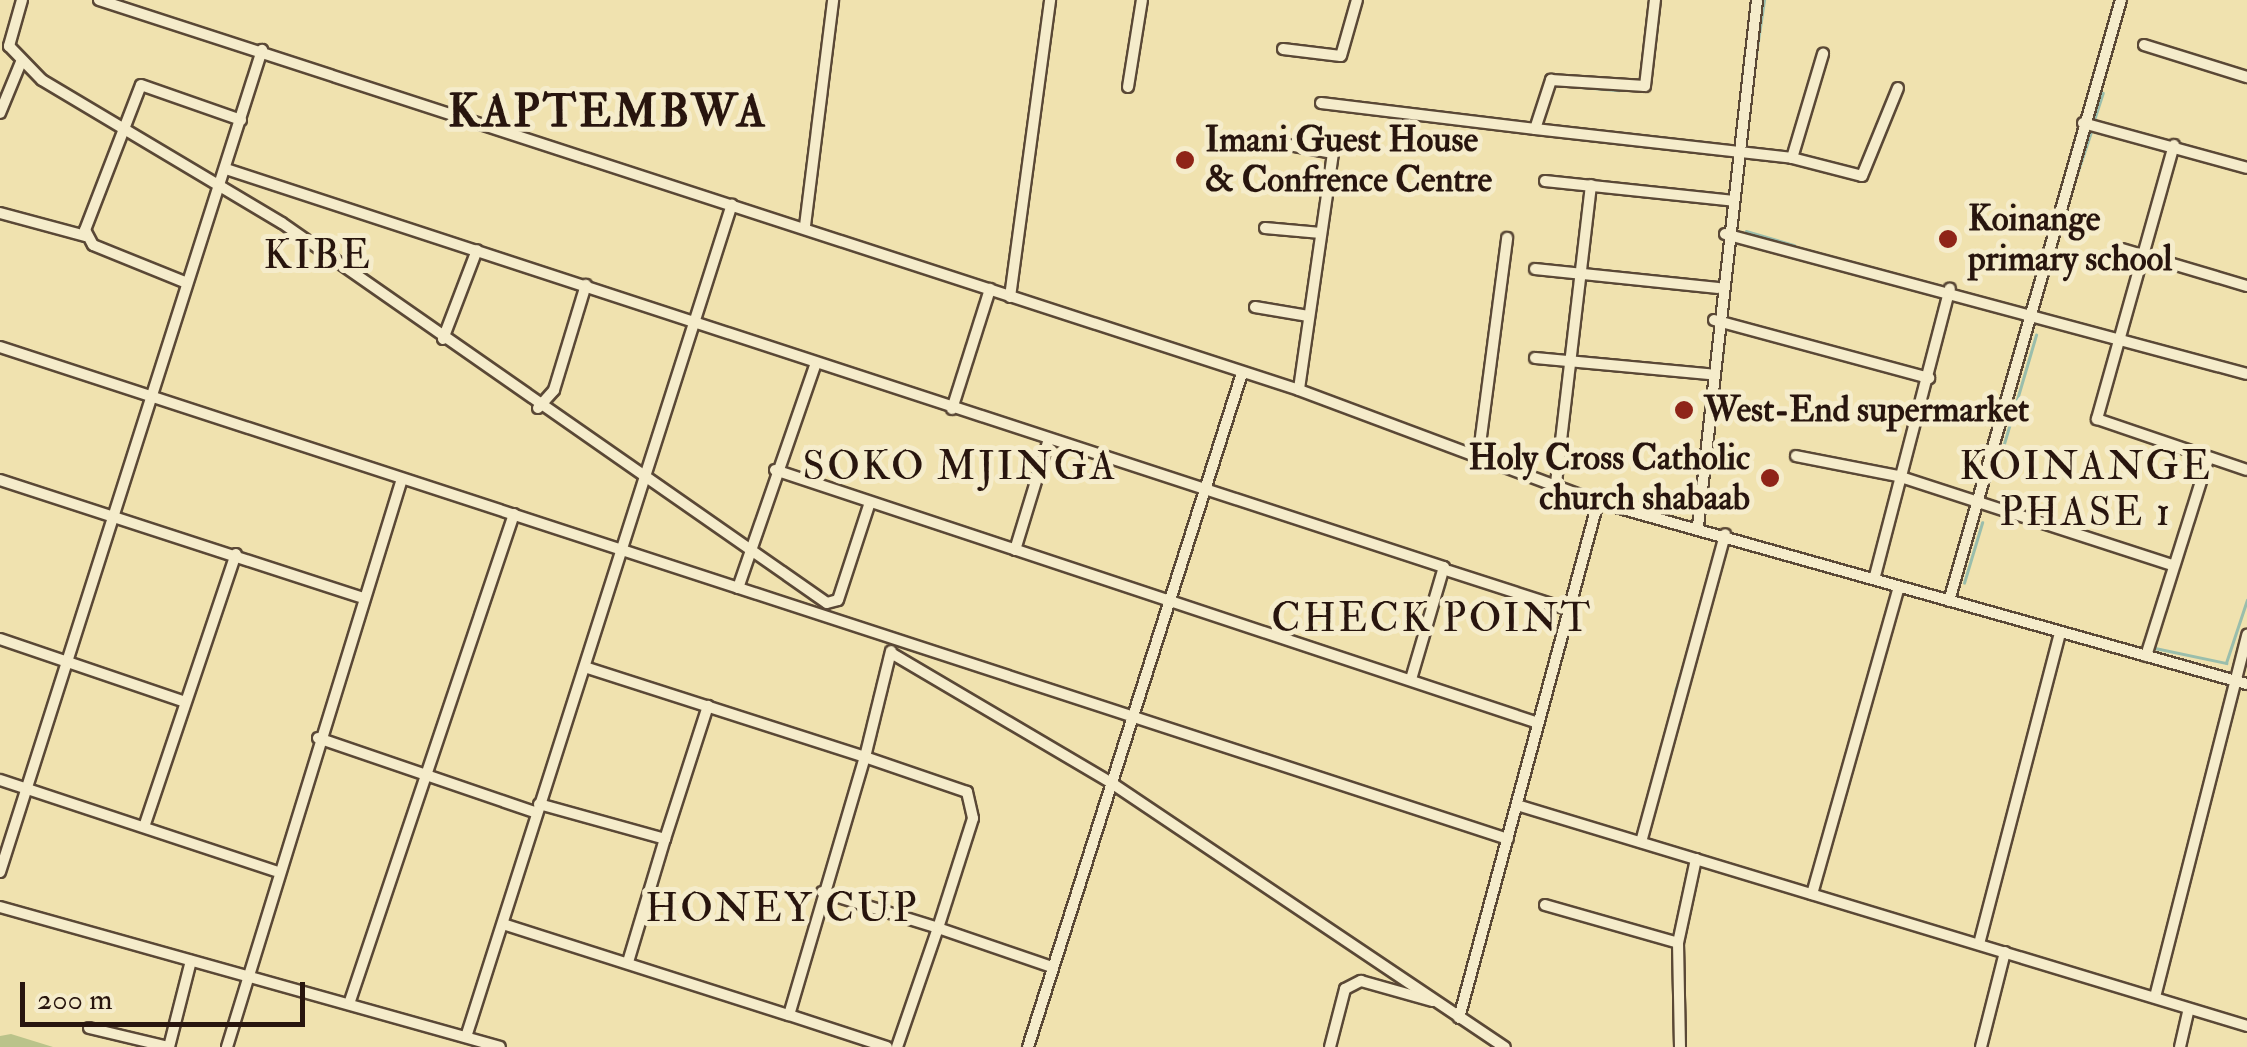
<!DOCTYPE html>
<html>
<head>
<meta charset="utf-8">
<style>
	body { margin:0 }
	#map { position:relative; width:2247px; height:1047px; overflow:hidden; background:#f0e2af; font-family:"IM FELL Double Pica",serif }
	div>[style] { position:absolute }
	[style*='--x'] { left:calc(var(--x)*1px); top:calc(var(--y)*1px); width:calc(var(--w)*1px); rotate:calc(var(--a)*1deg) }
	.green>* { inset:0; background:#bac38a }
	.stream>* { height:2.5px; margin:-1.25px; padding:0 1.25px; transform-origin:1.25px; border-radius:1.25px; background:#9abeac }
	.roads { filter:drop-shadow(2px 0 #5a4836) drop-shadow(-2px 0 #5a4836) drop-shadow(0 2px #5a4836) drop-shadow(0 -2px #5a4836) }
	.street>* { height:10px; margin:-5px; padding:0 5px; transform-origin:5px; border-radius:5px; background:#f5eccb }
	.dots>* { width:28px; height:28px; translate:-50% -50%; box-sizing:border-box; border:5px solid #f5eccb; border-radius:50% }
	span { translate:-50% -50%; white-space:nowrap; text-align:center; line-height:1.15; -webkit-text-stroke:10px #f5eccb; paint-order:stroke }
	.poi-label { font-size:35px; color:#28150e; font-weight:700 }
	.left { translate:0 -50%; text-align:left }
	.right { translate:-100% -50%; text-align:right }
	.quarter-label { font-size:40px; color:#28150e; letter-spacing:2.5px }
	.district-label { font-size:45px; color:#28150e; font-weight:700; letter-spacing:2.5px }
	.scale { position:absolute; left:20px; top:982px; width:285px; height:45px; box-sizing:border-box; border:5px solid #28150e; border-top:0; padding-left:12px; font-size:30px; line-height:35px; white-space:nowrap; color:#28150e; -webkit-text-stroke:8px #f5eccb; paint-order:stroke }
</style>
</head>
<body>
<div id="map">
	<div class="green">
		<div style="clip-path:polygon(11px 1034px,53px 1047px,0 1047px,0 1036px)"></div>
	</div>
	<div class="stream">
		<div style="--x:1754;--y:68;--w:69;--a:-81.6"></div>
		<div style="--x:1581;--y:87;--w:38;--a:5"></div>
		<div style="--x:2094;--y:120;--w:28;--a:-72"></div>
		<div style="--x:2073;--y:186;--w:57;--a:-71.6"></div>
		<div style="--x:1746;--y:231;--w:50;--a:16.3"></div>
		<div style="--x:2054;--y:255;--w:18;--a:-77"></div>
		<div style="--x:2043;--y:314;--w:43;--a:14.7"></div>
		<div style="--x:2097;--y:329;--w:13;--a:13"></div>
		<div style="--x:1722;--y:358;--w:18;--a:-84"></div>
		<div style="--x:2001;--y:454;--w:124;--a:-73.6"></div>
		<div style="--x:1964;--y:583;--w:63;--a:-73.3"></div>
		<div style="--x:1437;--y:607;--w:24;--a:-71"></div>
		<div style="--x:2155;--y:648;--w:73;--a:11.9"></div>
		<div style="--x:2226;--y:663;--w:66;--a:-71.6"></div>
		<div style="--x:1675;--y:691;--w:34;--a:-71"></div>
	</div>
	<div class="roads">
		<div class="street">
			<div style="--x:22;--y:0;--w:48;--a:105.8"></div>
			<div style="--x:9;--y:46;--w:47;--a:45.9"></div>
			<div style="--x:42;--y:80;--w:279;--a:30.8"></div>
			<div style="--x:282;--y:223;--w:664;--a:34.89"></div>
			<div style="--x:827;--y:603;--w:11;--a:-15"></div>
			<div style="--x:838;--y:600;--w:100;--a:-71.9"></div>
			<div style="--x:99;--y:0;--w:1262;--a:18"></div>
			<div style="--x:1299;--y:390;--w:319;--a:20.5"></div>
			<div style="--x:1598;--y:502;--w:674;--a:15.67"></div>
			<div style="--x:2144;--y:45;--w:108;--a:17.3"></div>
			<div style="--x:1283;--y:49;--w:58;--a:6.9"></div>
			<div style="--x:1341;--y:56;--w:58;--a:-74.1"></div>
			<div style="--x:1128;--y:87;--w:88;--a:-80.9"></div>
			<div style="--x:1321;--y:103;--w:216;--a:6.9"></div>
			<div style="--x:1535;--y:129;--w:52;--a:-71.9"></div>
			<div style="--x:1551;--y:80;--w:94;--a:3.7"></div>
			<div style="--x:1645;--y:86;--w:87;--a:-83.4"></div>
			<div style="--x:0;--y:113;--w:55;--a:-67.6"></div>
			<div style="--x:2083;--y:123;--w:170;--a:15.3"></div>
			<div style="--x:1535;--y:129;--w:259;--a:6.4"></div>
			<div style="--x:1792;--y:158;--w:72;--a:14.4"></div>
			<div style="--x:1862;--y:176;--w:95;--a:-67.8"></div>
			<div style="--x:1267;--y:141;--w:67;--a:10.3"></div>
			<div style="--x:1333;--y:153;--w:239;--a:98.2"></div>
			<div style="--x:2174;--y:145;--w:285;--a:105.7"></div>
			<div style="--x:2097;--y:419;--w:158;--a:18.8"></div>
			<div style="--x:1792;--y:158;--w:109;--a:-73.4"></div>
			<div style="--x:226;--y:169;--w:1281;--a:18.1"></div>
			<div style="--x:1444;--y:567;--w:117;--a:106.4"></div>
			<div style="--x:1545;--y:181;--w:190;--a:6"></div>
			<div style="--x:0;--y:213;--w:88;--a:15.1"></div>
			<div style="--x:805;--y:226;--w:228;--a:-82.9"></div>
			<div style="--x:1265;--y:228;--w:56;--a:5.1"></div>
			<div style="--x:1725;--y:234;--w:540;--a:15.01"></div>
			<div style="--x:2122;--y:249;--w:130;--a:16.5"></div>
			<div style="--x:1535;--y:269;--w:184;--a:5.9"></div>
			<div style="--x:187;--y:283;--w:101;--a:-158"></div>
			<div style="--x:93;--y:245;--w:17;--a:-118"></div>
			<div style="--x:85;--y:230;--w:155;--a:-68.9"></div>
			<div style="--x:141;--y:85;--w:106;--a:19.3"></div>
			<div style="--x:1010;--y:297;--w:300;--a:-82.3"></div>
			<div style="--x:1255;--y:307;--w:54;--a:9.6"></div>
			<div style="--x:1714;--y:320;--w:223;--a:15.1"></div>
			<div style="--x:443;--y:339;--w:95;--a:-69.1"></div>
			<div style="--x:0;--y:347;--w:1586;--a:18.07"></div>
			<div style="--x:1535;--y:358;--w:175;--a:5.3"></div>
			<div style="--x:538;--y:408;--w:24;--a:-48"></div>
			<div style="--x:554;--y:390;--w:110;--a:-73.1"></div>
			<div style="--x:952;--y:409;--w:126;--a:-72.4"></div>
			<div style="--x:1479;--y:452;--w:216;--a:-82.5"></div>
			<div style="--x:1796;--y:456;--w:104;--a:11.1"></div>
			<div style="--x:1898;--y:476;--w:288;--a:18"></div>
			<div style="--x:775;--y:470;--w:804;--a:18.34"></div>
			<div style="--x:0;--y:480;--w:382;--a:18"></div>
			<div style="--x:1556;--y:483;--w:300;--a:-83.3"></div>
			<div style="--x:1698;--y:526;--w:529;--a:-83.6"></div>
			<div style="--x:1015;--y:550;--w:113;--a:-73"></div>
			<div style="--x:1449;--y:571;--w:127;--a:17.9"></div>
			<div style="--x:1875;--y:576;--w:297;--a:-75.4"></div>
			<div style="--x:738;--y:588;--w:238;--a:-70.9"></div>
			<div style="--x:1949;--y:601;--w:625;--a:-74.03"></div>
			<div style="--x:0;--y:639;--w:195;--a:18.8"></div>
			<div style="--x:891;--y:653;--w:258;--a:30.5"></div>
			<div style="--x:1113;--y:784;--w:472;--a:33.9"></div>
			<div style="--x:2146;--y:656;--w:207;--a:-72.5"></div>
			<div style="--x:318;--y:738;--w:231;--a:18.9"></div>
			<div style="--x:0;--y:780;--w:290;--a:18.3"></div>
			<div style="--x:539;--y:804;--w:131;--a:15.5"></div>
			<div style="--x:665;--y:839;--w:140;--a:-72.1"></div>
			<div style="--x:1517;--y:805;--w:763;--a:16.84"></div>
			<div style="--x:144;--y:827;--w:288;--a:-71.4"></div>
			<div style="--x:1641;--y:842;--w:319;--a:-74.7"></div>
			<div style="--x:0;--y:872;--w:863;--a:-72.32"></div>
			<div style="--x:822;--y:892;--w:121;--a:17.2"></div>
			<div style="--x:938;--y:928;--w:115;--a:-72.3"></div>
			<div style="--x:973;--y:818;--w:27;--a:-103"></div>
			<div style="--x:967;--y:792;--w:108;--a:-161.1"></div>
			<div style="--x:865;--y:757;--w:109;--a:-76.2"></div>
			<div style="--x:1812;--y:894;--w:319;--a:-74.2"></div>
			<div style="--x:1545;--y:905;--w:138;--a:15.9"></div>
			<div style="--x:0;--y:907;--w:519;--a:15.64"></div>
			<div style="--x:503;--y:924;--w:300;--a:17.7"></div>
			<div style="--x:789;--y:1015;--w:269;--a:-73.6"></div>
			<div style="--x:865;--y:757;--w:292;--a:-162.2"></div>
			<div style="--x:1979;--y:944;--w:321;--a:-75.4"></div>
			<div style="--x:628;--y:962;--w:128;--a:-73.3"></div>
			<div style="--x:2155;--y:997;--w:374;--a:-75.7"></div>
			<div style="--x:349;--y:1004;--w:517;--a:-71.39"></div>
			<div style="--x:789;--y:1015;--w:103;--a:18.1"></div>
			<div style="--x:1459;--y:1018;--w:534;--a:-74.92"></div>
			<div style="--x:89;--y:1028;--w:82;--a:13.4"></div>
			<div style="--x:169;--y:1047;--w:89;--a:-75.7"></div>
			<div style="--x:466;--y:1037;--w:874;--a:-72.29"></div>
			<div style="--x:227;--y:1047;--w:594;--a:-72.88"></div>
			<div style="--x:897;--y:1047;--w:126;--a:-71"></div>
			<div style="--x:938;--y:928;--w:120;--a:18.9"></div>
			<div style="--x:1028;--y:1047;--w:707;--a:-72.38"></div>
			<div style="--x:1330;--y:1047;--w:60;--a:-75.5"></div>
			<div style="--x:1345;--y:989;--w:18;--a:-27"></div>
			<div style="--x:1361;--y:981;--w:74;--a:15.7"></div>
			<div style="--x:1680;--y:1047;--w:104;--a:-91.1"></div>
			<div style="--x:1678;--y:943;--w:86;--a:-77.9"></div>
			<div style="--x:1981;--y:1047;--w:98;--a:-75.8"></div>
			<div style="--x:2180;--y:1047;--w:39;--a:-77"></div>
		</div>
	</div>
	<div class="dots">
		<div style="left:1185px;top:160px;background:#8f2418"></div>
		<div style="left:1948px;top:239px;background:#8f2418"></div>
		<div style="left:1684px;top:410px;background:#8f2418"></div>
		<div style="left:1770px;top:478px;background:#8f2418"></div>
	</div>
	<div class="poi-label">
		<span class="left" style="left:1205px;top:160px">Imani Guest House<br>&amp; Confrence Centre</span>
		<span class="left" style="left:1968px;top:239px">Koinange<br>primary school</span>
		<span class="left" style="left:1704px;top:410px">West-End supermarket</span>
		<span class="right" style="left:1750px;top:478px">Holy Cross Catholic<br>church shabaab</span>
	</div>
	<div class="quarter-label">
		<span style="left:318px;top:256px">KIBE</span>
		<span style="left:960px;top:467px">SOKO MJINGA</span>
		<span style="left:2086px;top:490px">KOINANGE<br>PHASE 1</span>
		<span style="left:1432px;top:619px">CHECK POINT</span>
		<span style="left:782px;top:909px">HONEY CUP</span>
	</div>
	<div class="district-label">
		<span style="left:608px;top:113px">KAPTEMBWA</span>
	</div>
	<div class="scale">200 m</div>
</div>
</body>
</html>
